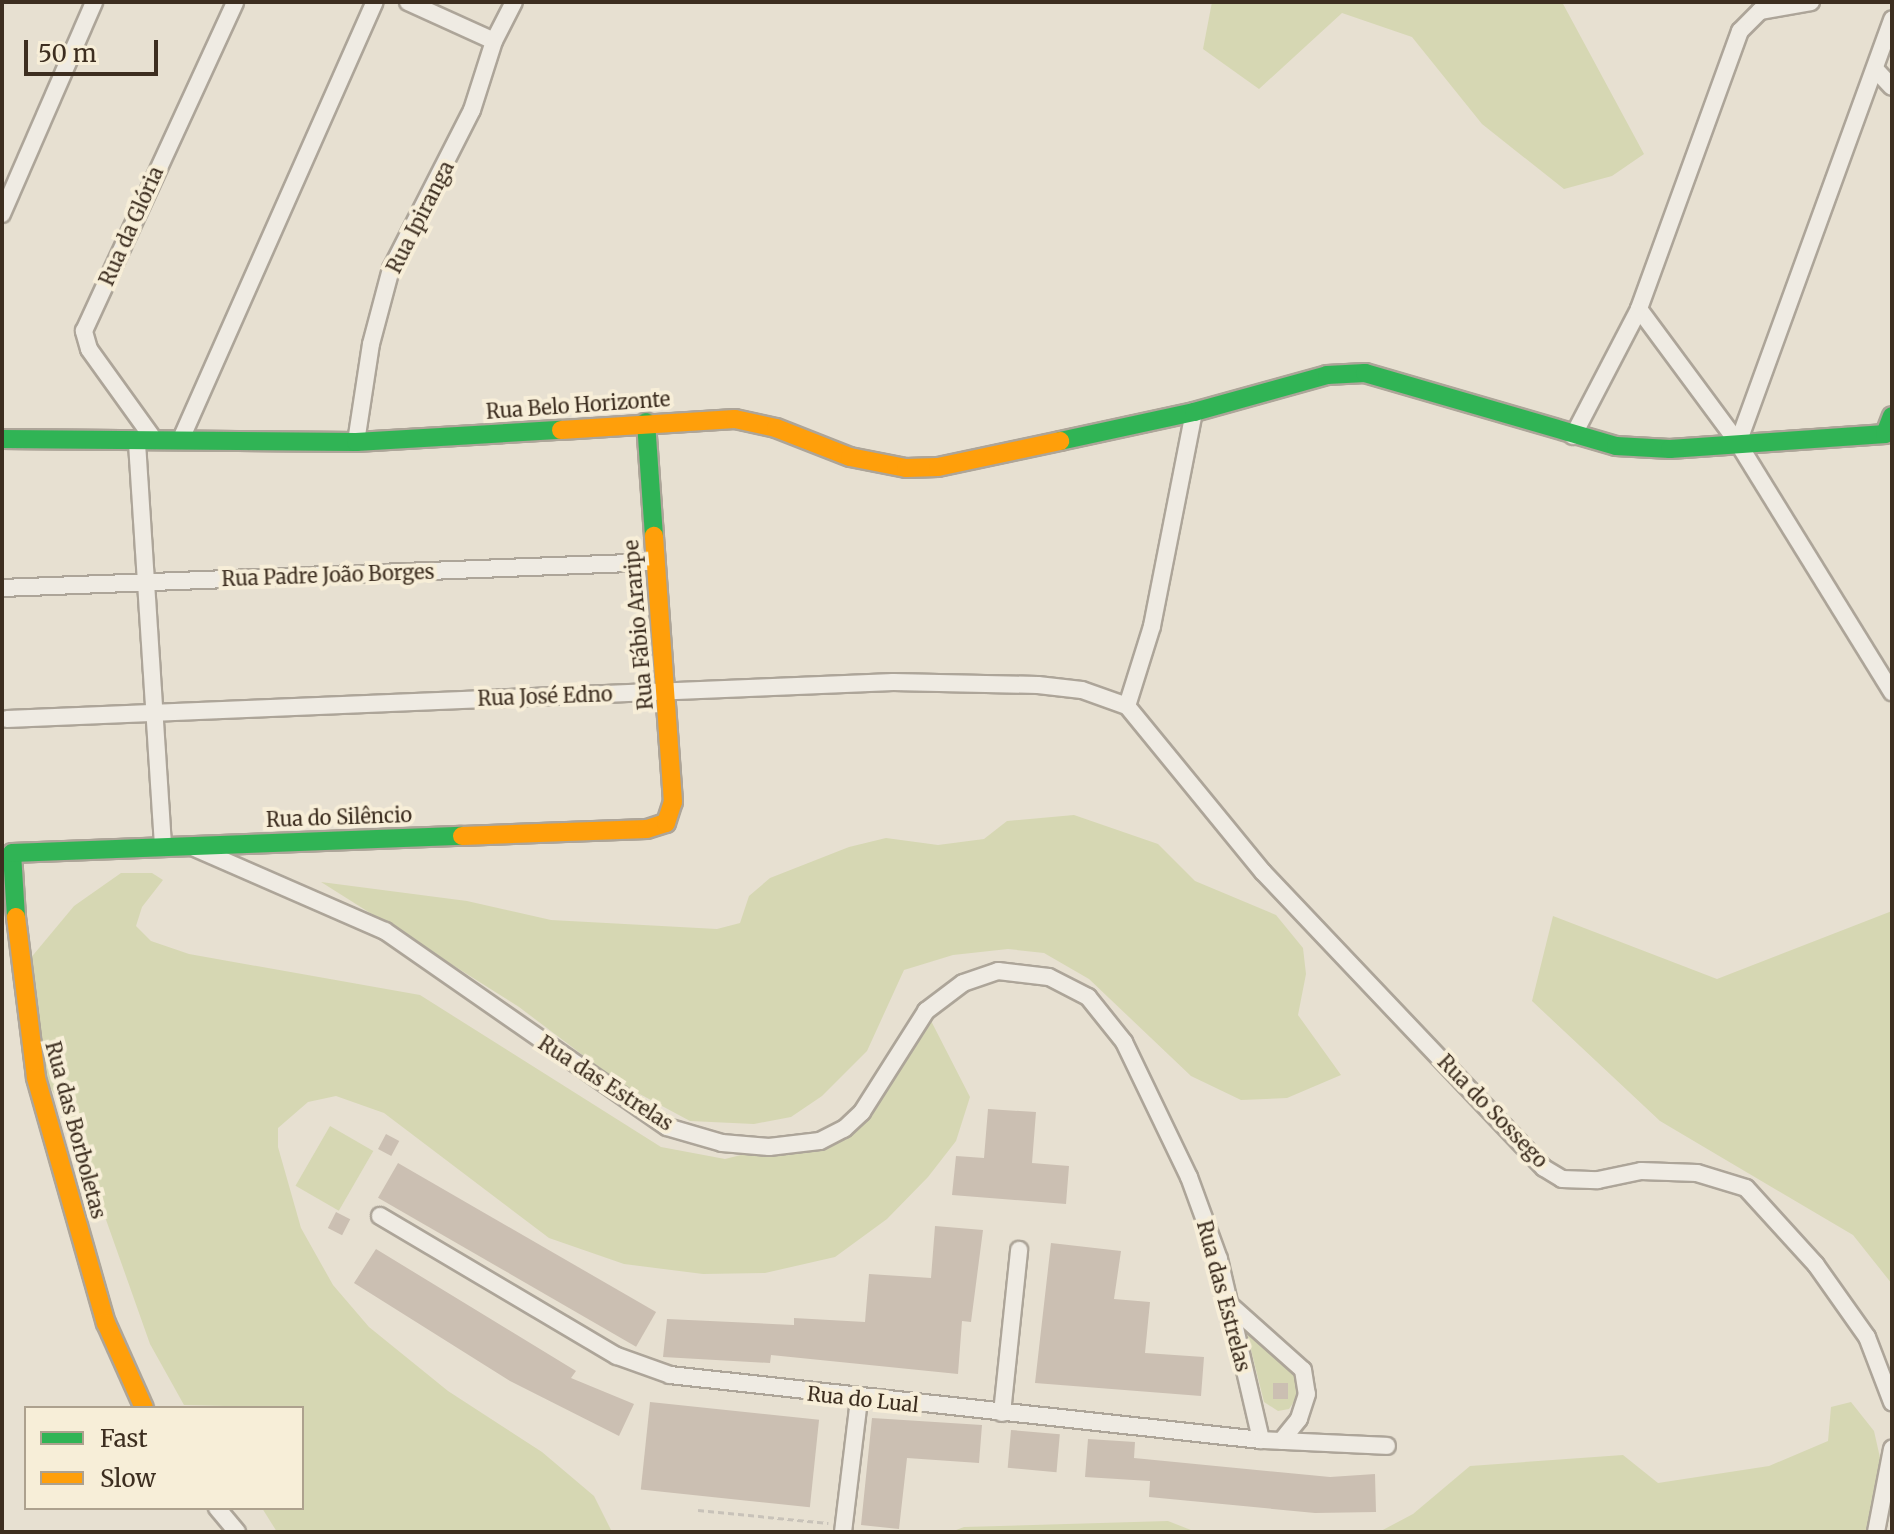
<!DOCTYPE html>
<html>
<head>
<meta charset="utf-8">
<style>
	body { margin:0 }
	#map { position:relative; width:1894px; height:1534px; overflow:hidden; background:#e7e0d1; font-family:Merriweather,serif }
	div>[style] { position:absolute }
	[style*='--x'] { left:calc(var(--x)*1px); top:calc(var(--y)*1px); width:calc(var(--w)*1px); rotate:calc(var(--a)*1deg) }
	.green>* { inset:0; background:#d6d7b3; transform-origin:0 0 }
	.building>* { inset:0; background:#cbbfb2; transform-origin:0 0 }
	.path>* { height:3px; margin-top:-1.5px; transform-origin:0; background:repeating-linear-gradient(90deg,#c8c2b9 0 6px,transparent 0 10px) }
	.roads { filter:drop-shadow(2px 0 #ada599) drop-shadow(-2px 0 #ada599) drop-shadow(0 2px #ada599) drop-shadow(0 -2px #ada599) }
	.street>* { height:16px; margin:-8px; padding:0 8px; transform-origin:8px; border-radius:8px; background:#efebe3 }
	.fast>* { height:18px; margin:-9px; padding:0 9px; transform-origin:9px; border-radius:9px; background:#30b455 }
	.slow>* { height:18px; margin:-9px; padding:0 9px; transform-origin:9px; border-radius:9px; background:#ff9f0a }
	span { translate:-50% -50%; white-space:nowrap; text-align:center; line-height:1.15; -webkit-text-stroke:8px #f7eed8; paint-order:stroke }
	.street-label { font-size:20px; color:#3d2e20 }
	.frame { position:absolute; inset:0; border:4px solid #3d2e20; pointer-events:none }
	.legend { position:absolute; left:24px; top:1406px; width:280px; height:104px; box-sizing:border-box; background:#f7eed8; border:2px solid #ada18e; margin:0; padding:10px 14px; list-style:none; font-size:24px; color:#3d2e20 }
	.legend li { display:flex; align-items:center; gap:16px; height:40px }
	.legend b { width:40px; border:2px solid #ada18e }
	.scale { position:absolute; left:24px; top:40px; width:134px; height:36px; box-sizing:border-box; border:4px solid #3d2e20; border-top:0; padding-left:10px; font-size:24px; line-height:28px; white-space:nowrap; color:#3d2e20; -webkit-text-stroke:6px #f7eed8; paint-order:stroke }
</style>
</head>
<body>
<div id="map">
	<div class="green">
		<div style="clip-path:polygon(1212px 2px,1562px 2px,1644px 154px,1612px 176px,1564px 189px,1482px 124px,1412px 37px,1342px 13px,1259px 89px,1203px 49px)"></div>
		<div style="clip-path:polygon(1074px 815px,1158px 844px,1195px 881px,1276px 915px,1303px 948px,1306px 974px,1298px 1015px,1341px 1075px,1287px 1098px,1241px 1100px,1191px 1076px,1089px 979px,1044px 953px,1008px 949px,953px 955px,904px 970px,867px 1051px,822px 1096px,791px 1117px,754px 1124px,690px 1121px,621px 1084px,519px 1007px,321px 882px,467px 901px,551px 920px,717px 929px,740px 923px,749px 896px,770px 878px,849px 847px,886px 838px,938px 845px,984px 839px,1007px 821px)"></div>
		<div style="clip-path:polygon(121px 873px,152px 873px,163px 880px,142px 907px,136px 926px,151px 941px,189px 954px,420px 995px,661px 1147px,725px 1159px,844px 1129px,926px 1011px,970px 1097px,956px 1141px,928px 1177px,887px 1219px,835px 1257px,765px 1273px,703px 1274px,624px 1264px,549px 1238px,384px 1113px,336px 1096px,308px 1102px,278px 1128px,278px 1147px,301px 1228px,333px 1285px,369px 1327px,448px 1391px,542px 1452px,594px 1496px,612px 1532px,277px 1532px,262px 1508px,302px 1508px,302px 1408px,184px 1405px,150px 1344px,70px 1118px,46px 1081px,29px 960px,74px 906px)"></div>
		<div style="clip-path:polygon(1892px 911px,1892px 1284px,1853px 1235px,1660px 1121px,1532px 1001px,1553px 916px,1717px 979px)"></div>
		<div style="left:330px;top:1126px;width:50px;height:69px;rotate:30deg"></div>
		<div style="clip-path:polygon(1246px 1330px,1280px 1354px,1294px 1373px,1298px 1396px,1289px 1409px,1278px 1411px,1264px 1402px)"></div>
		<div style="clip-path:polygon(1851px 1402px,1874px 1431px,1881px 1462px,1876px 1532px,1379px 1532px,1413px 1514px,1470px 1466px,1623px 1455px,1658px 1483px,1769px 1466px,1828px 1441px,1831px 1407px)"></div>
		<div style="clip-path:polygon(1168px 1521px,1196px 1532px,951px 1532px,964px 1527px)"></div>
	</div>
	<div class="building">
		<div style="clip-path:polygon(988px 1109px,1036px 1112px,1032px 1163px,1069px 1166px,1066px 1204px,952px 1195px,956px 1156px,984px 1158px)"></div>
		<div style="left:386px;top:1134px;width:15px;height:17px;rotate:28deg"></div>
		<div style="left:398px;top:1163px;width:298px;height:40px;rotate:30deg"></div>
		<div style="left:336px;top:1212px;width:16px;height:18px;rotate:27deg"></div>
		<div style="clip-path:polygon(935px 1226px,983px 1230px,971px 1322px,962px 1321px,958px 1374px,771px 1355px,770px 1363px,663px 1357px,667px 1319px,794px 1325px,794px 1318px,865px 1322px,869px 1274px,931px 1278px)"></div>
		<div style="clip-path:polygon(1051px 1243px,1121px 1251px,1114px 1299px,1150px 1302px,1145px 1353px,1204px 1357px,1201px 1396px,1035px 1383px)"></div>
		<div style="clip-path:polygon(376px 1249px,576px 1371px,571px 1378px,634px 1404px,619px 1436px,510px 1381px,354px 1283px)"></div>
		<div style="left:1273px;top:1383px;width:15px;height:16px"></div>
		<div style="left:650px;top:1402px;width:170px;height:88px;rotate:6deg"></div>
		<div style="clip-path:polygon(872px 1418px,982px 1425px,979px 1463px,907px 1458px,899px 1529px,861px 1525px)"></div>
		<div style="left:1011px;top:1430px;width:49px;height:38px;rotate:5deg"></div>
		<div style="clip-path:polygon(1088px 1439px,1135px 1442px,1134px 1458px,1330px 1477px,1375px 1474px,1376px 1512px,1315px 1513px,1149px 1497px,1150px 1481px,1085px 1477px)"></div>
	</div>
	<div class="path">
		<div style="--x:698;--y:1510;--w:131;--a:5.7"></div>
	</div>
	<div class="roads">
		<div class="street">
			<div style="--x:408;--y:2;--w:94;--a:24.4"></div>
			<div style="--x:1811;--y:2;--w:52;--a:170"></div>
			<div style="--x:1760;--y:11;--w:28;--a:135"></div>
			<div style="--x:1740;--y:31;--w:296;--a:110"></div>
			<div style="--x:1639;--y:309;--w:167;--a:53.5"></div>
			<div style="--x:1738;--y:443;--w:293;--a:58.3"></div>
			<div style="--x:1876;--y:70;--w:23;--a:47"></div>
			<div style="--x:2;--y:214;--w:231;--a:-66.5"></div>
			<div style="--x:1573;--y:436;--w:143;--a:-62.5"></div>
			<div style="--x:181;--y:439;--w:478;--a:-66.1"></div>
			<div style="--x:155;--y:441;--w:113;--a:-125.7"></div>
			<div style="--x:89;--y:349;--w:19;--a:-106"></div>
			<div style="--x:84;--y:331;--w:362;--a:-65.3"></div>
			<div style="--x:356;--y:442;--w:99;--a:-81.3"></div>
			<div style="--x:371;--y:344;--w:78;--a:-75.1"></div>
			<div style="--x:391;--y:269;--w:178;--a:-63"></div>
			<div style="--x:472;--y:110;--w:72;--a:-72.3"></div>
			<div style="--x:494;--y:41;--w:44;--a:-62.9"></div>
			<div style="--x:137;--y:443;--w:404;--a:86.3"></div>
			<div style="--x:1738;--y:443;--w:451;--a:-70"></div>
			<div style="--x:2;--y:588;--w:653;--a:-2.28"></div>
			<div style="--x:1127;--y:706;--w:215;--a:50.7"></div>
			<div style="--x:1263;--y:872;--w:408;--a:46.5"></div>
			<div style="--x:1544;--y:1168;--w:21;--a:31"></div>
			<div style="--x:1562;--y:1179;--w:36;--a:2"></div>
			<div style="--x:1598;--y:1180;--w:44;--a:-11.8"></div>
			<div style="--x:1641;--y:1171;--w:56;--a:2"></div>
			<div style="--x:1697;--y:1173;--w:51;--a:17"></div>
			<div style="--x:1746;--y:1188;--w:104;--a:47.7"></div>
			<div style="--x:1816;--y:1265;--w:88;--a:54.7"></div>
			<div style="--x:1867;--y:1337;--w:70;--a:69"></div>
			<div style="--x:1127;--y:706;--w:84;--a:-72.6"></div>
			<div style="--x:1152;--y:626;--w:218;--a:-78.9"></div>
			<div style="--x:7;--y:719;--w:887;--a:-2.39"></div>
			<div style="--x:893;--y:682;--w:145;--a:1.2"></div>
			<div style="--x:1038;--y:685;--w:44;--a:6.5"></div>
			<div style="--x:1082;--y:690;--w:48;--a:19.6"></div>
			<div style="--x:195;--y:848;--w:207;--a:23.6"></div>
			<div style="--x:385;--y:931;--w:343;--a:34.8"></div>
			<div style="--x:667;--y:1127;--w:57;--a:16.2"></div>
			<div style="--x:722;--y:1143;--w:47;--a:4.9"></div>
			<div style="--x:769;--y:1147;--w:51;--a:-6.7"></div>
			<div style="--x:820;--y:1141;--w:27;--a:-27"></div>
			<div style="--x:844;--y:1129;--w:25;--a:-43"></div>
			<div style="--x:862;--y:1112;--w:120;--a:-57.6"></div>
			<div style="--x:926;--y:1011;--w:46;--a:-37.1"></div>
			<div style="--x:963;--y:983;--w:37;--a:-19"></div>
			<div style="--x:998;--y:971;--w:51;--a:6.7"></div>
			<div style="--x:1049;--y:977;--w:44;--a:27.1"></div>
			<div style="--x:1088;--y:997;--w:58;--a:51.3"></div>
			<div style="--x:1124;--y:1042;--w:150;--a:64.3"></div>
			<div style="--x:1189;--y:1177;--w:87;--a:69.9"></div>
			<div style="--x:1219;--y:1259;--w:186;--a:76.9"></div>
			<div style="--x:380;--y:1216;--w:275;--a:30.6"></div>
			<div style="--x:617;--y:1356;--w:56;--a:19.7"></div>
			<div style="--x:670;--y:1375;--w:595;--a:6.28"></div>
			<div style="--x:1261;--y:1440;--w:126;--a:2.7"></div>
			<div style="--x:1229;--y:1304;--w:99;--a:41.7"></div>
			<div style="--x:1303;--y:1370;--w:24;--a:81"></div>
			<div style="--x:1307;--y:1394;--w:26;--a:108"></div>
			<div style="--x:1299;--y:1419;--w:28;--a:129"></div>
			<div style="--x:1002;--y:1413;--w:164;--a:-84"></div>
			<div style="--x:217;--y:1508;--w:31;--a:50"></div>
			<div style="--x:843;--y:1532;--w:134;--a:-83.1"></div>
			<div style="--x:1876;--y:1532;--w:85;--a:-79.1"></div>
		</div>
		<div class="fast">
			<div style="--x:646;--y:422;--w:114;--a:86"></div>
			<div style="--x:2;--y:439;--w:354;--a:0.5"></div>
			<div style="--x:356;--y:442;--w:205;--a:-3.4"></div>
			<div style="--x:1060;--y:441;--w:137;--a:-12.2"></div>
			<div style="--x:1194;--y:412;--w:138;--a:-15.5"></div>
			<div style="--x:1327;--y:375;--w:38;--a:-3"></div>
			<div style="--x:1365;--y:373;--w:261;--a:16.2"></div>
			<div style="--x:1616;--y:446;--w:54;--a:3.2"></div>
			<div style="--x:1670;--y:449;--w:216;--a:-4"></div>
			<div style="--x:1885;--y:434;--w:19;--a:-69"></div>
			<div style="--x:16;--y:917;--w:64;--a:-93.6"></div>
			<div style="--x:12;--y:853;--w:450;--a:-2.2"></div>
		</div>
		<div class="slow">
			<div style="--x:561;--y:430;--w:174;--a:-3.6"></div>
			<div style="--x:735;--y:419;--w:42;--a:12.4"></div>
			<div style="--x:776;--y:428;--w:79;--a:21.4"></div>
			<div style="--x:850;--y:457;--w:57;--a:11.1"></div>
			<div style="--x:906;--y:468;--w:32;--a:-2"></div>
			<div style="--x:938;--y:467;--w:125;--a:-12"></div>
			<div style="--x:462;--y:836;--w:185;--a:-2.2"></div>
			<div style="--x:647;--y:829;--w:20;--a:-18"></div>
			<div style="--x:666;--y:823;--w:22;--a:-72"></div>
			<div style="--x:673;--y:802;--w:267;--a:-94.1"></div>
			<div style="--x:16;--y:917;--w:162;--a:82.9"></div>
			<div style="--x:36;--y:1078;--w:255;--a:74.1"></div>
			<div style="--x:106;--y:1323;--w:93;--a:65.9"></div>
		</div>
	</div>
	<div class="street-label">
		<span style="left:420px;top:217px;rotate:-63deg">Rua Ipiranga</span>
		<span style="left:131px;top:226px;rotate:-66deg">Rua da Glória</span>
		<span style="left:578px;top:405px;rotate:-4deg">Rua Belo Horizonte</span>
		<span style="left:328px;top:575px;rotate:-2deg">Rua Padre João Borges</span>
		<span style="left:638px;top:625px;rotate:-95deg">Rua Fábio Araripe</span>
		<span style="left:545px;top:696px;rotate:-2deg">Rua José Edno</span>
		<span style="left:339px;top:817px;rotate:-2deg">Rua do Silêncio</span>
		<span style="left:606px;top:1083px;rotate:33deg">Rua das Estrelas</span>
		<span style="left:1493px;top:1111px;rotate:46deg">Rua do Sossego</span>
		<span style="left:76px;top:1130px;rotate:75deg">Rua das Borboletas</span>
		<span style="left:1224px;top:1296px;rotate:75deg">Rua das Estrelas</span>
		<span style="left:863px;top:1399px;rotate:6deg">Rua do Lual</span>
	</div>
	<div class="frame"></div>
	<ul class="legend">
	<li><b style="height:10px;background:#30b455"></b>Fast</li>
	<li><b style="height:10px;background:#ff9f0a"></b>Slow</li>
	</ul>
	<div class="scale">50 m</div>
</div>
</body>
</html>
